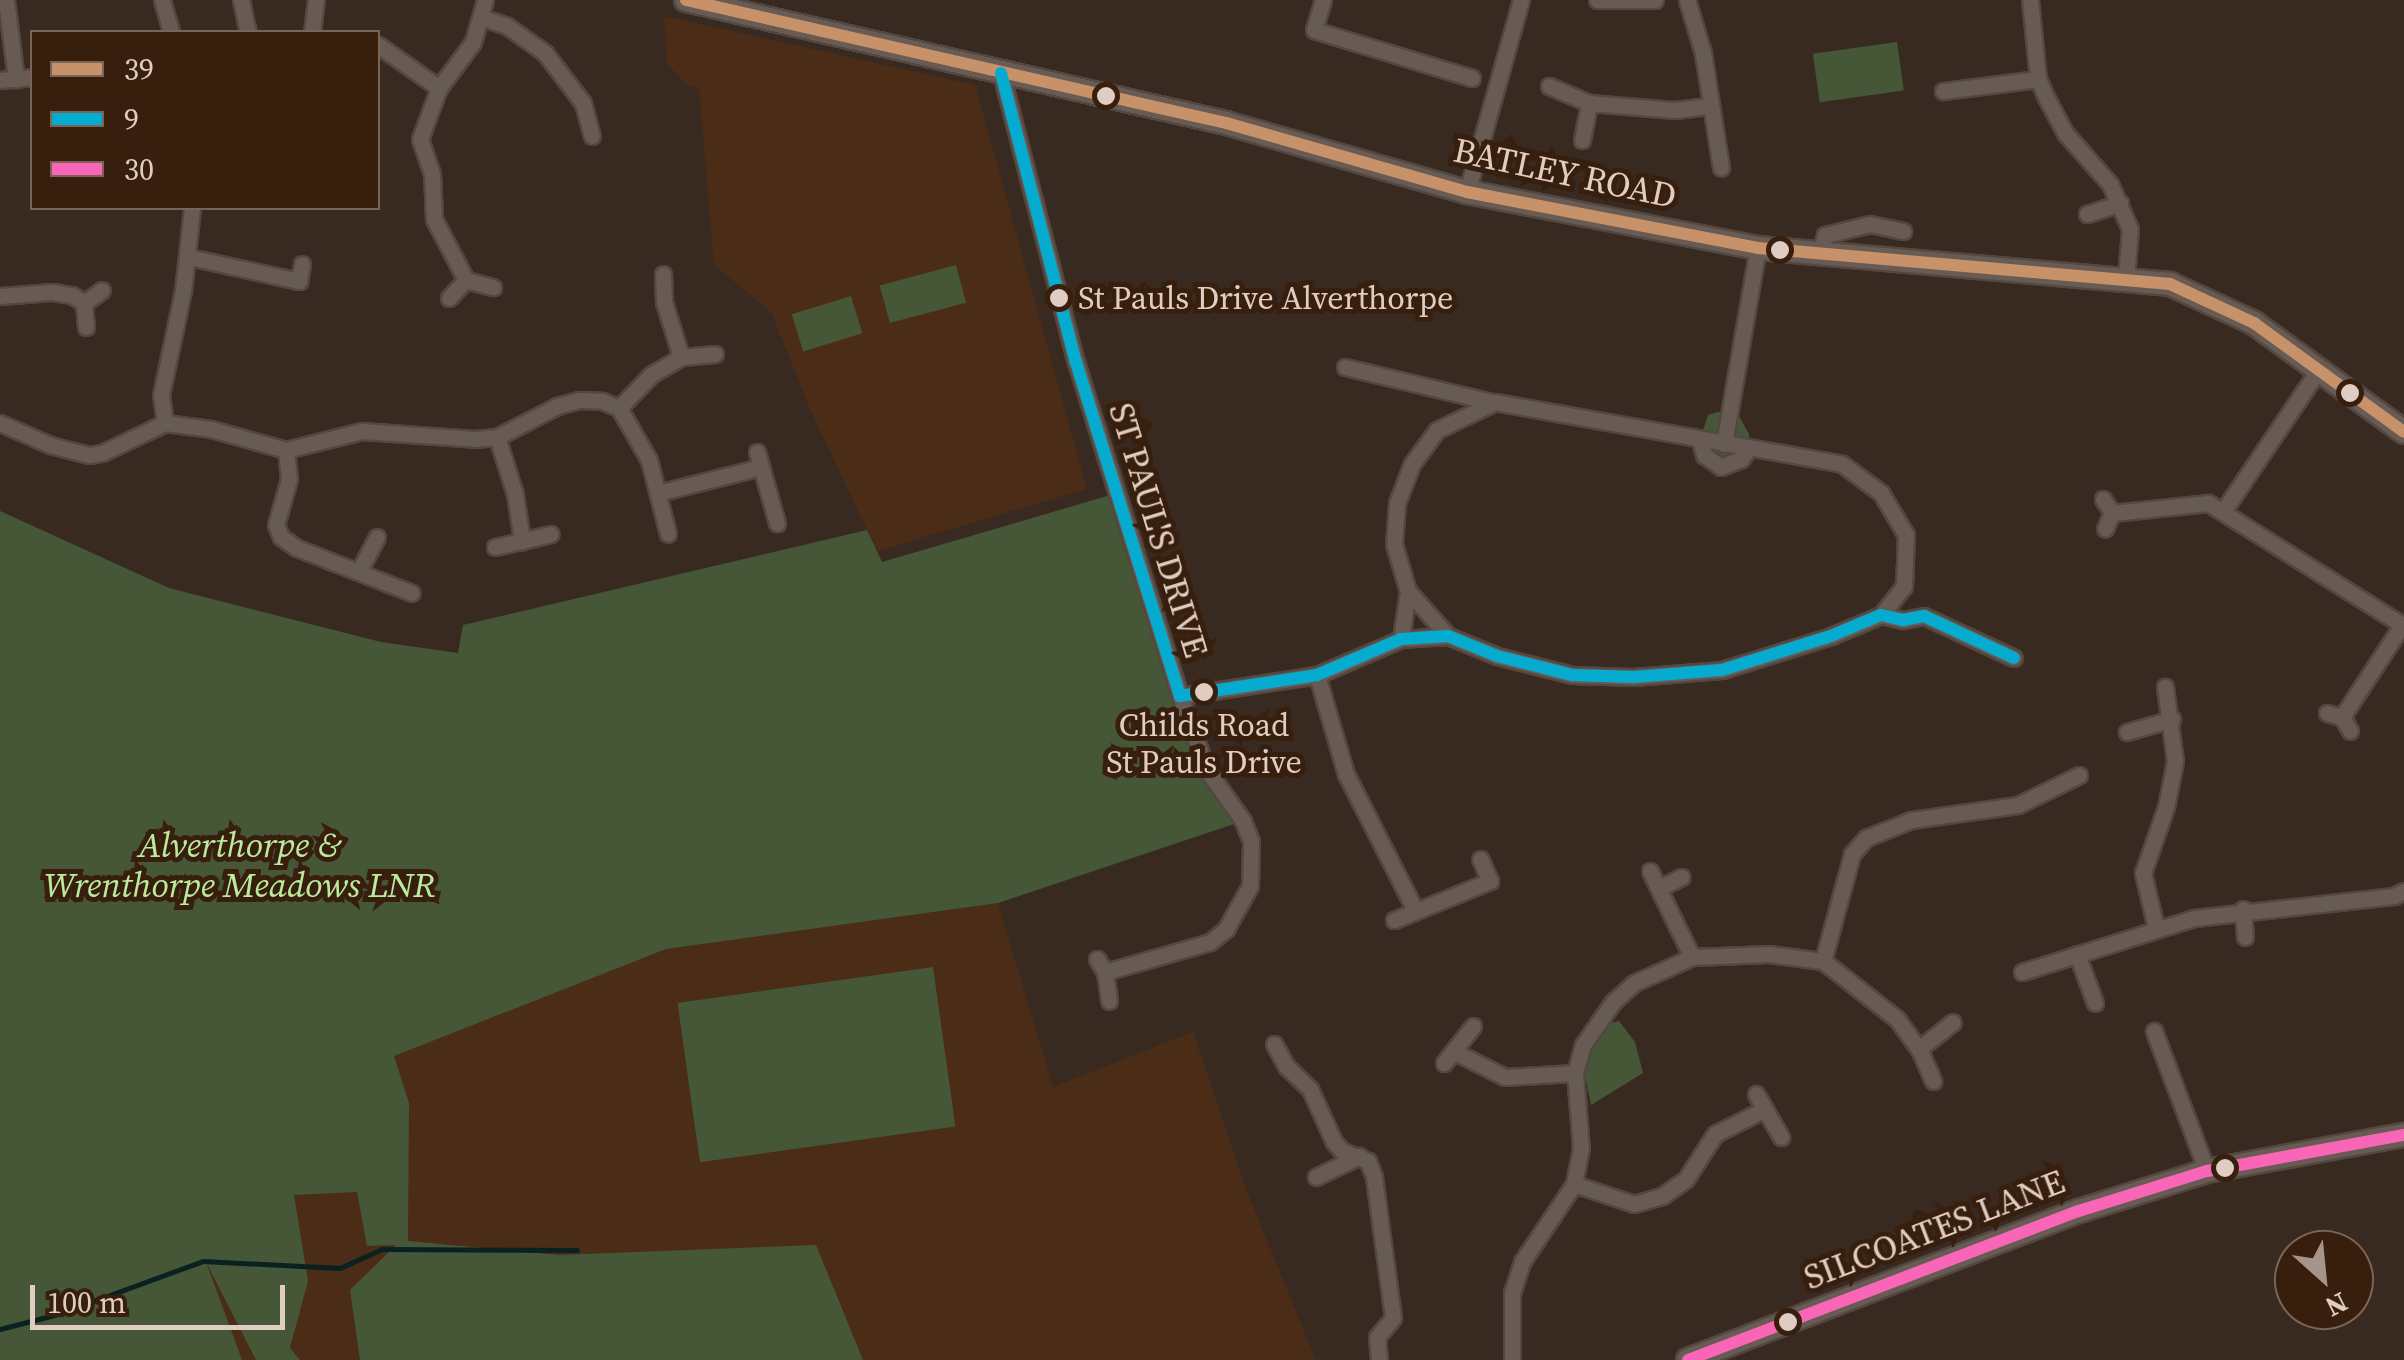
<!DOCTYPE html>
<html>
<head>
<meta charset="utf-8">
<style>
	body { margin:0 }
	#map { position:relative; width:2404px; height:1360px; overflow:hidden; background:#382a20; font-family:"Source Serif 4",serif }
	div>[style] { position:absolute }
	[style*='--x'] { left:calc(var(--x)*1px); top:calc(var(--y)*1px); width:calc(var(--w)*1px); rotate:calc(var(--a)*1deg) }
	.built>* { inset:0; background:#4a2c17 }
	.green>* { inset:0; background:#465737; transform-origin:0 0 }
	.stream>* { height:5px; margin:-2.5px; padding:0 2.5px; transform-origin:2.5px; border-radius:2.5px; background:#0a2122 }
	.roads { filter:drop-shadow(2px 0 #544740) drop-shadow(-2px 0 #544740) drop-shadow(0 2px #544740) drop-shadow(0 -2px #544740) }
	.street>* { height:15px; margin:-7.5px; padding:0 7.5px; transform-origin:7.5px; border-radius:7.5px; background:#675b54 }
	.secondary>* { height:22px; margin:-11px; padding:0 11px; transform-origin:11px; border-radius:11px; background:#675b54 }
	.bus-1>* { height:12px; margin:-6px; padding:0 6px; transform-origin:6px; border-radius:6px; background:#c7916a }
	.bus-2>* { height:12px; margin:-6px; padding:0 6px; transform-origin:6px; border-radius:6px; background:#06acd0 }
	.bus-3>* { height:12px; margin:-6px; padding:0 6px; transform-origin:6px; border-radius:6px; background:#fa66b7 }
	.dots>* { width:28px; height:28px; translate:-50% -50%; box-sizing:border-box; border:5px solid #381e0d; border-radius:50% }
	span { translate:-50% -50%; white-space:nowrap; text-align:center; line-height:1.15; -webkit-text-stroke:10px #381e0d; paint-order:stroke }
	.bus-label { font-size:32px; color:#dfcdc3 }
	.left { translate:0 -50%; text-align:left }
	.street-label { font-size:35px; color:#dfcdc3 }
	.park-label { font-size:35px; color:#baeb9e; font-style:italic }
	.legend { position:absolute; left:30px; top:30px; width:350px; height:180px; box-sizing:border-box; background:#381e0d; border:2px solid #7b6456; margin:0; padding:12px 18px; list-style:none; font-size:30px; color:#dfcdc3 }
	.legend li { display:flex; align-items:center; gap:20px; height:50px }
	.legend b { width:50px; border:2px solid #7b6456 }
	.north { position:absolute; left:2274px; top:1230px; width:100px; height:100px; box-sizing:border-box; background:#381e0d; border:2px solid #7b6456; border-radius:50%; rotate:153deg; font-size:28px; font-weight:700; line-height:40px; text-align:center; color:#dfcdc3 }
	.north::after { content:''; display:block; margin:auto; width:35px; height:45px; background:#a5948a; clip-path:polygon(50% 0,100% 100%,50% 72%,0 100%) }
	.scale { position:absolute; left:30px; top:1285px; width:255px; height:45px; box-sizing:border-box; border:5px solid #dfcdc3; border-top:0; padding-left:12px; font-size:30px; line-height:35px; white-space:nowrap; color:#dfcdc3; -webkit-text-stroke:8px #381e0d; paint-order:stroke }
</style>
</head>
<body>
<div id="map">
	<div class="built">
		<div style="clip-path:polygon(664px 16px,975px 85px,1087px 489px,877px 551px,810px 409px,771px 312px,714px 265px,699px 89px,686px 85px,667px 63px)"></div>
		<div style="clip-path:polygon(998px 903px,1053px 1087px,1193px 1032px,1246px 1189px,1316px 1360px,238px 1360px,177px 1205px,367px 1007px,664px 949px)"></div>
	</div>
	<div class="green">
		<div style="left:1897px;top:42px;width:49px;height:85px;rotate:82deg"></div>
		<div style="left:956px;top:265px;width:39px;height:79px;rotate:75deg"></div>
		<div style="left:851px;top:296px;width:39px;height:62px;rotate:73deg"></div>
		<div style="clip-path:polygon(1718px 412px,1739px 416px,1749px 434px,1749px 448px,1721px 467px,1700px 440px,1708px 415px)"></div>
		<div style="clip-path:polygon(1114px 494px,1192px 736px,1243px 821px,998px 903px,666px 949px,394px 1056px,409px 1103px,408px 1241px,559px 1255px,816px 1245px,863px 1360px,360px 1360px,350px 1290px,396px 1245px,367px 1246px,357px 1192px,294px 1195px,308px 1281px,290px 1348px,300px 1360px,256px 1360px,206px 1262px,242px 1360px,0 1360px,0 511px,169px 588px,381px 642px,458px 653px,463px 625px,867px 530px,882px 562px)"></div>
		<div style="left:933px;top:967px;width:161px;height:258px;rotate:82deg"></div>
		<div style="clip-path:polygon(1619px 1021px,1635px 1042px,1643px 1073px,1591px 1105px,1583px 1066px,1607px 1024px)"></div>
	</div>
	<div class="stream">
		<div style="--x:0;--y:1329;--w:60;--a:-14.5"></div>
		<div style="--x:58;--y:1314;--w:154;--a:-20.1"></div>
		<div style="--x:203;--y:1261;--w:137;--a:2.9"></div>
		<div style="--x:340;--y:1268;--w:46;--a:-24.3"></div>
		<div style="--x:382;--y:1249;--w:195;--a:0.3"></div>
	</div>
	<div class="roads">
		<div class="street">
			<div style="--x:6;--y:0;--w:80;--a:82.8"></div>
			<div style="--x:162;--y:0;--w:33;--a:74"></div>
			<div style="--x:241;--y:0;--w:33;--a:78"></div>
			<div style="--x:1323;--y:0;--w:31;--a:107"></div>
			<div style="--x:1314;--y:30;--w:165;--a:16.9"></div>
			<div style="--x:1597;--y:0;--w:58;--a:0"></div>
			<div style="--x:1687;--y:0;--w:55;--a:73.2"></div>
			<div style="--x:1703;--y:53;--w:116;--a:81.1"></div>
			<div style="--x:2030;--y:0;--w:79;--a:84.2"></div>
			<div style="--x:2038;--y:79;--w:22;--a:66"></div>
			<div style="--x:2047;--y:99;--w:40;--a:62"></div>
			<div style="--x:2066;--y:134;--w:67;--a:48.7"></div>
			<div style="--x:2110;--y:184;--w:49;--a:66"></div>
			<div style="--x:2130;--y:229;--w:49;--a:94.7"></div>
			<div style="--x:483;--y:18;--w:25;--a:18"></div>
			<div style="--x:507;--y:26;--w:47;--a:35.4"></div>
			<div style="--x:545;--y:53;--w:63;--a:52.8"></div>
			<div style="--x:583;--y:103;--w:34;--a:75"></div>
			<div style="--x:312;--y:32;--w:32;--a:-83"></div>
			<div style="--x:378;--y:45;--w:75;--a:35.2"></div>
			<div style="--x:1001;--y:73;--w:299;--a:75.5"></div>
			<div style="--x:1076;--y:362;--w:350;--a:72.7"></div>
			<div style="--x:1180;--y:696;--w:139;--a:-8.7"></div>
			<div style="--x:1317;--y:675;--w:91;--a:-23.2"></div>
			<div style="--x:1401;--y:639;--w:47;--a:-3.7"></div>
			<div style="--x:1448;--y:636;--w:53;--a:22.2"></div>
			<div style="--x:1497;--y:656;--w:77;--a:14.2"></div>
			<div style="--x:1572;--y:675;--w:61;--a:1.9"></div>
			<div style="--x:1633;--y:677;--w:89;--a:-4.5"></div>
			<div style="--x:1722;--y:670;--w:114;--a:-17.3"></div>
			<div style="--x:1831;--y:636;--w:54;--a:-22.8"></div>
			<div style="--x:1881;--y:615;--w:23;--a:13"></div>
			<div style="--x:1903;--y:620;--w:21;--a:-11"></div>
			<div style="--x:1924;--y:616;--w:99;--a:25"></div>
			<div style="--x:0;--y:80;--w:32;--a:-5"></div>
			<div style="--x:1549;--y:86;--w:43;--a:23"></div>
			<div style="--x:1589;--y:103;--w:86;--a:4.7"></div>
			<div style="--x:1675;--y:110;--w:35;--a:-7"></div>
			<div style="--x:1943;--y:91;--w:96;--a:-7.2"></div>
			<div style="--x:1582;--y:140;--w:38;--a:-79"></div>
			<div style="--x:1467;--y:192;--w:199;--a:-74.3"></div>
			<div style="--x:2087;--y:214;--w:35;--a:-18"></div>
			<div style="--x:1820;--y:254;--w:20;--a:-75"></div>
			<div style="--x:1825;--y:235;--w:46;--a:-13.7"></div>
			<div style="--x:1870;--y:224;--w:34;--a:12"></div>
			<div style="--x:189;--y:257;--w:113;--a:12.3"></div>
			<div style="--x:299;--y:281;--w:17;--a:-80"></div>
			<div style="--x:663;--y:274;--w:28;--a:88"></div>
			<div style="--x:664;--y:302;--w:58;--a:72.8"></div>
			<div style="--x:466;--y:280;--w:69;--a:-117.7"></div>
			<div style="--x:434;--y:219;--w:45;--a:-92.5"></div>
			<div style="--x:432;--y:174;--w:37;--a:-109"></div>
			<div style="--x:420;--y:139;--w:54;--a:-69.6"></div>
			<div style="--x:439;--y:88;--w:57;--a:-53.5"></div>
			<div style="--x:473;--y:42;--w:44;--a:-74.1"></div>
			<div style="--x:0;--y:296;--w:52;--a:-4.4"></div>
			<div style="--x:52;--y:292;--w:20;--a:9"></div>
			<div style="--x:72;--y:295;--w:14;--a:34"></div>
			<div style="--x:449;--y:298;--w:25;--a:-47"></div>
			<div style="--x:466;--y:280;--w:28;--a:15"></div>
			<div style="--x:86;--y:327;--w:24;--a:-95"></div>
			<div style="--x:84;--y:303;--w:22;--a:-36"></div>
			<div style="--x:1345;--y:367;--w:151;--a:13.4"></div>
			<div style="--x:619;--y:408;--w:60;--a:60"></div>
			<div style="--x:649;--y:460;--w:76;--a:75.6"></div>
			<div style="--x:0;--y:423;--w:55;--a:23.7"></div>
			<div style="--x:50;--y:445;--w:40;--a:14.4"></div>
			<div style="--x:89;--y:455;--w:13;--a:-9"></div>
			<div style="--x:102;--y:453;--w:70;--a:-25.5"></div>
			<div style="--x:165;--y:423;--w:46;--a:7.4"></div>
			<div style="--x:211;--y:429;--w:78;--a:15.6"></div>
			<div style="--x:286;--y:450;--w:78;--a:-14"></div>
			<div style="--x:362;--y:431;--w:113;--a:4"></div>
			<div style="--x:475;--y:439;--w:22;--a:-5"></div>
			<div style="--x:497;--y:437;--w:68;--a:-27.3"></div>
			<div style="--x:557;--y:406;--w:23;--a:-15"></div>
			<div style="--x:579;--y:400;--w:23;--a:2"></div>
			<div style="--x:602;--y:401;--w:18;--a:22"></div>
			<div style="--x:619;--y:408;--w:47;--a:-45.9"></div>
			<div style="--x:652;--y:374;--w:34;--a:-30"></div>
			<div style="--x:681;--y:357;--w:34;--a:-5"></div>
			<div style="--x:165;--y:423;--w:28;--a:-98"></div>
			<div style="--x:161;--y:395;--w:106;--a:-78.1"></div>
			<div style="--x:183;--y:291;--w:83;--a:-83.8"></div>
			<div style="--x:497;--y:437;--w:60;--a:72.5"></div>
			<div style="--x:515;--y:494;--w:48;--a:81.5"></div>
			<div style="--x:1700;--y:440;--w:16;--a:75"></div>
			<div style="--x:1704;--y:455;--w:21;--a:35"></div>
			<div style="--x:1721;--y:467;--w:22;--a:-22"></div>
			<div style="--x:1741;--y:459;--w:14;--a:-54"></div>
			<div style="--x:1724;--y:444;--w:199;--a:-80.2"></div>
			<div style="--x:286;--y:450;--w:29;--a:84"></div>
			<div style="--x:289;--y:479;--w:48;--a:105.8"></div>
			<div style="--x:276;--y:525;--w:13;--a:67"></div>
			<div style="--x:281;--y:537;--w:19;--a:35"></div>
			<div style="--x:297;--y:548;--w:123;--a:21.4"></div>
			<div style="--x:757;--y:452;--w:74;--a:74.3"></div>
			<div style="--x:658;--y:493;--w:106;--a:-14.2"></div>
			<div style="--x:2103;--y:499;--w:17;--a:57"></div>
			<div style="--x:2112;--y:513;--w:17;--a:114"></div>
			<div style="--x:2224;--y:510;--w:166;--a:-56"></div>
			<div style="--x:2112;--y:513;--w:97;--a:-5.9"></div>
			<div style="--x:2208;--y:503;--w:231;--a:32.1"></div>
			<div style="--x:495;--y:547;--w:57;--a:-13.1"></div>
			<div style="--x:360;--y:569;--w:36;--a:-62"></div>
			<div style="--x:1448;--y:636;--w:60;--a:-131.6"></div>
			<div style="--x:1408;--y:591;--w:49;--a:-106.6"></div>
			<div style="--x:1394;--y:544;--w:41;--a:-85.8"></div>
			<div style="--x:1397;--y:503;--w:42;--a:-69"></div>
			<div style="--x:1412;--y:464;--w:42;--a:-53.7"></div>
			<div style="--x:1437;--y:430;--w:64;--a:-25.8"></div>
			<div style="--x:1495;--y:402;--w:352;--a:10.1"></div>
			<div style="--x:1842;--y:464;--w:49;--a:36.6"></div>
			<div style="--x:1881;--y:493;--w:49;--a:59.2"></div>
			<div style="--x:1906;--y:535;--w:51;--a:92.2"></div>
			<div style="--x:1904;--y:586;--w:37;--a:128"></div>
			<div style="--x:1401;--y:639;--w:49;--a:-81.7"></div>
			<div style="--x:1317;--y:675;--w:103;--a:73.7"></div>
			<div style="--x:1346;--y:774;--w:153;--a:63.1"></div>
			<div style="--x:2327;--y:713;--w:16;--a:15"></div>
			<div style="--x:2342;--y:717;--w:16;--a:60"></div>
			<div style="--x:2342;--y:717;--w:110;--a:-56.9"></div>
			<div style="--x:2127;--y:732;--w:47;--a:-16.1"></div>
			<div style="--x:1650;--y:871;--w:96;--a:64"></div>
			<div style="--x:1659;--y:888;--w:25;--a:-26"></div>
			<div style="--x:2243;--y:909;--w:28;--a:86"></div>
			<div style="--x:1394;--y:920;--w:104;--a:-22.1"></div>
			<div style="--x:1490;--y:881;--w:24;--a:-114"></div>
			<div style="--x:2156;--y:928;--w:57;--a:-103.3"></div>
			<div style="--x:2143;--y:873;--w:70;--a:-70.8"></div>
			<div style="--x:2166;--y:807;--w:47;--a:-78.9"></div>
			<div style="--x:2175;--y:761;--w:75;--a:-97.7"></div>
			<div style="--x:2077;--y:954;--w:52;--a:69.8"></div>
			<div style="--x:1097;--y:959;--w:15;--a:58"></div>
			<div style="--x:1105;--y:972;--w:29;--a:82"></div>
			<div style="--x:1823;--y:961;--w:111;--a:-74.8"></div>
			<div style="--x:1852;--y:854;--w:21;--a:-49"></div>
			<div style="--x:1866;--y:838;--w:48;--a:-21.8"></div>
			<div style="--x:1911;--y:820;--w:108;--a:-8"></div>
			<div style="--x:2018;--y:805;--w:68;--a:-26.2"></div>
			<div style="--x:1105;--y:972;--w:109;--a:-15.9"></div>
			<div style="--x:1210;--y:942;--w:21;--a:-39"></div>
			<div style="--x:1226;--y:929;--w:49;--a:-60.8"></div>
			<div style="--x:1250;--y:886;--w:45;--a:-88.7"></div>
			<div style="--x:1251;--y:841;--w:22;--a:-112"></div>
			<div style="--x:1243;--y:821;--w:62;--a:-125.2"></div>
			<div style="--x:1207;--y:770;--w:79;--a:-110"></div>
			<div style="--x:2022;--y:972;--w:180;--a:-17.4"></div>
			<div style="--x:2194;--y:918;--w:201;--a:-6.3"></div>
			<div style="--x:2394;--y:896;--w:11;--a:-27"></div>
			<div style="--x:2154;--y:1031;--w:150;--a:69.3"></div>
			<div style="--x:1274;--y:1044;--w:25;--a:61"></div>
			<div style="--x:1286;--y:1066;--w:33;--a:44"></div>
			<div style="--x:1310;--y:1089;--w:58;--a:65.6"></div>
			<div style="--x:1334;--y:1142;--w:12;--a:48"></div>
			<div style="--x:1342;--y:1151;--w:28;--a:21"></div>
			<div style="--x:1368;--y:1161;--w:17;--a:69"></div>
			<div style="--x:1374;--y:1177;--w:142;--a:82.3"></div>
			<div style="--x:1393;--y:1318;--w:25;--a:130"></div>
			<div style="--x:1377;--y:1337;--w:23;--a:85"></div>
			<div style="--x:1919;--y:1049;--w:43;--a:-38.5"></div>
			<div style="--x:1453;--y:1051;--w:58;--a:26.6"></div>
			<div style="--x:1505;--y:1077;--w:70;--a:-3.3"></div>
			<div style="--x:1444;--y:1063;--w:47;--a:-51.9"></div>
			<div style="--x:1756;--y:1094;--w:50;--a:59.8"></div>
			<div style="--x:1316;--y:1177;--w:48;--a:-26"></div>
			<div style="--x:1574;--y:1184;--w:63;--a:18.4"></div>
			<div style="--x:1634;--y:1204;--w:29;--a:-16"></div>
			<div style="--x:1662;--y:1196;--w:29;--a:-35"></div>
			<div style="--x:1686;--y:1179;--w:54;--a:-57.2"></div>
			<div style="--x:1715;--y:1134;--w:56;--a:-26.6"></div>
			<div style="--x:1512;--y:1360;--w:67;--a:-90"></div>
			<div style="--x:1512;--y:1293;--w:33;--a:-72"></div>
			<div style="--x:1522;--y:1262;--w:94;--a:-56.3"></div>
			<div style="--x:1574;--y:1184;--w:36;--a:-79"></div>
			<div style="--x:1581;--y:1149;--w:76;--a:-94.5"></div>
			<div style="--x:1575;--y:1073;--w:29;--a:-74"></div>
			<div style="--x:1583;--y:1045;--w:52;--a:-55.1"></div>
			<div style="--x:1613;--y:1002;--w:28;--a:-42"></div>
			<div style="--x:1634;--y:983;--w:64;--a:-24.1"></div>
			<div style="--x:1692;--y:957;--w:77;--a:-2.2"></div>
			<div style="--x:1769;--y:954;--w:54;--a:7.4"></div>
			<div style="--x:1823;--y:961;--w:94;--a:38.1"></div>
			<div style="--x:1897;--y:1019;--w:37;--a:54"></div>
			<div style="--x:1919;--y:1049;--w:35;--a:66"></div>
		</div>
		<div class="secondary">
			<div style="--x:686;--y:0;--w:554;--a:12.83"></div>
			<div style="--x:1226;--y:123;--w:251;--a:16"></div>
			<div style="--x:1467;--y:192;--w:296;--a:10.9"></div>
			<div style="--x:1758;--y:248;--w:414;--a:5"></div>
			<div style="--x:2170;--y:284;--w:93;--a:24.9"></div>
			<div style="--x:2254;--y:323;--w:185;--a:36"></div>
			<div style="--x:1688;--y:1360;--w:418;--a:-20.9"></div>
			<div style="--x:2079;--y:1211;--w:134;--a:-17.4"></div>
			<div style="--x:2207;--y:1171;--w:200;--a:-10.4"></div>
		</div>
	</div>
	<div class="bus-1">
		<div style="--x:686;--y:0;--w:554;--a:12.83"></div>
		<div style="--x:1226;--y:123;--w:251;--a:16"></div>
		<div style="--x:1467;--y:192;--w:296;--a:10.9"></div>
		<div style="--x:1758;--y:248;--w:414;--a:5"></div>
		<div style="--x:2170;--y:284;--w:93;--a:24.9"></div>
		<div style="--x:2254;--y:323;--w:185;--a:36"></div>
	</div>
	<div class="bus-2">
		<div style="--x:1001;--y:73;--w:299;--a:75.5"></div>
		<div style="--x:1076;--y:362;--w:350;--a:72.7"></div>
		<div style="--x:1180;--y:696;--w:139;--a:-8.7"></div>
		<div style="--x:1317;--y:675;--w:91;--a:-23.2"></div>
		<div style="--x:1401;--y:639;--w:47;--a:-3.7"></div>
		<div style="--x:1448;--y:636;--w:53;--a:22.2"></div>
		<div style="--x:1497;--y:656;--w:77;--a:14.2"></div>
		<div style="--x:1572;--y:675;--w:61;--a:1.9"></div>
		<div style="--x:1633;--y:677;--w:89;--a:-4.5"></div>
		<div style="--x:1722;--y:670;--w:114;--a:-17.3"></div>
		<div style="--x:1831;--y:636;--w:54;--a:-22.8"></div>
		<div style="--x:1881;--y:615;--w:23;--a:13"></div>
		<div style="--x:1903;--y:620;--w:21;--a:-11"></div>
		<div style="--x:1924;--y:616;--w:99;--a:25"></div>
	</div>
	<div class="bus-3">
		<div style="--x:1688;--y:1360;--w:418;--a:-20.9"></div>
		<div style="--x:2079;--y:1211;--w:134;--a:-17.4"></div>
		<div style="--x:2207;--y:1171;--w:200;--a:-10.4"></div>
	</div>
	<div class="dots">
		<div style="left:1106px;top:96px;background:#dfcdc3"></div>
		<div style="left:1780px;top:250px;background:#dfcdc3"></div>
		<div style="left:1059px;top:298px;background:#dfcdc3"></div>
		<div style="left:2350px;top:393px;background:#dfcdc3"></div>
		<div style="left:1204px;top:692px;background:#dfcdc3"></div>
		<div style="left:2225px;top:1168px;background:#dfcdc3"></div>
		<div style="left:1788px;top:1322px;background:#dfcdc3"></div>
	</div>
	<div class="bus-label">
		<span class="left" style="left:1078px;top:298px">St Pauls Drive Alverthorpe</span>
		<span style="left:1204px;top:744px">Childs Road<br>St Pauls Drive</span>
	</div>
	<div class="street-label">
		<span style="left:1565px;top:173px;rotate:12deg">BATLEY ROAD</span>
		<span style="left:1159px;top:530px;rotate:73deg">ST PAUL'S DRIVE</span>
		<span style="left:1934px;top:1229px;rotate:-21deg">SILCOATES LANE</span>
	</div>
	<div class="park-label">
		<span style="left:240px;top:865px">Alverthorpe &amp;<br>Wrenthorpe Meadows LNR</span>
	</div>
	<ul class="legend">
	<li><b style="height:12px;background:#c7916a"></b>39</li>
	<li><b style="height:12px;background:#06acd0"></b>9</li>
	<li><b style="height:12px;background:#fa66b7"></b>30</li>
	</ul>
	<div class="north">N</div>
	<div class="scale">100 m</div>
</div>
</body>
</html>
